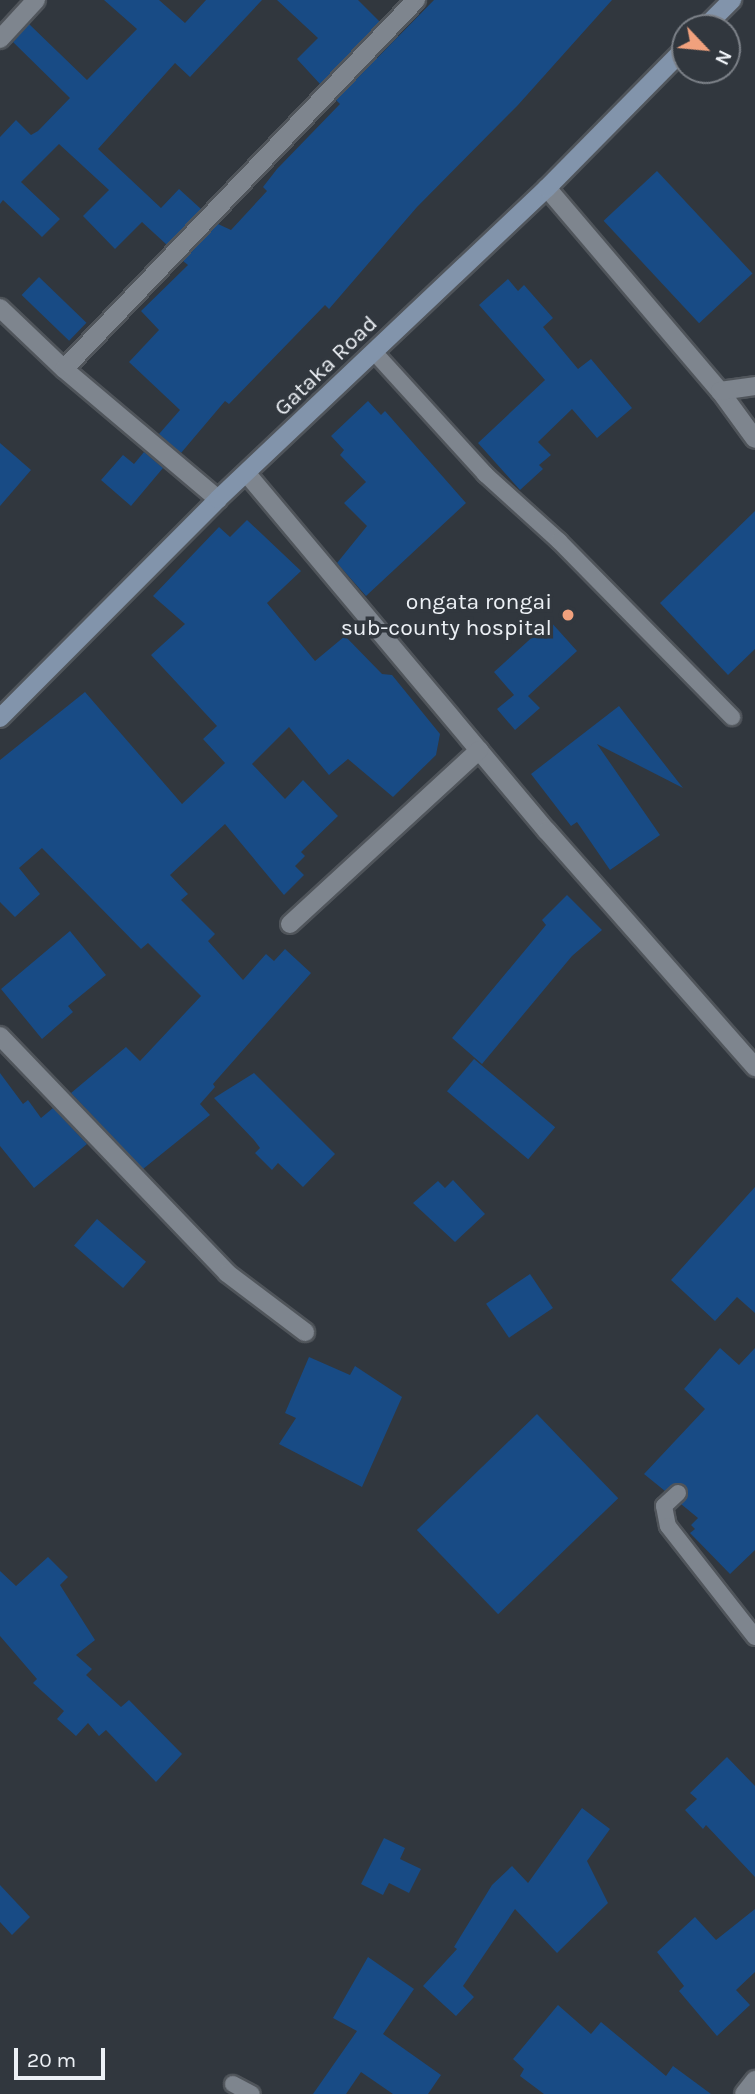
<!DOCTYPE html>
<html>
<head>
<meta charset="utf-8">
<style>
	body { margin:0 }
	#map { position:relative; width:755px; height:2094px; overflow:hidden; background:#31373e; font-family:Karla,sans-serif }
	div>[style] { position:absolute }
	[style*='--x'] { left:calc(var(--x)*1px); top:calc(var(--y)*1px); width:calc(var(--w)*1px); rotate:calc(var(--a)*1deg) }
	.building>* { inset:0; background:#184b85; transform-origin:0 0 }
	.roads { filter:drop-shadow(2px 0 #50555b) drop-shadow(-2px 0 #50555b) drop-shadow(0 2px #50555b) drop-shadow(0 -2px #50555b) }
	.lane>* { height:16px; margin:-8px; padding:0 8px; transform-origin:8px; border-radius:8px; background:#7e858e }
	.street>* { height:18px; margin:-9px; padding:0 9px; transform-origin:9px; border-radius:9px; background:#7e858e }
	.secondary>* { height:18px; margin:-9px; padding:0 9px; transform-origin:9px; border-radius:9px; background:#8294ab }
	.dots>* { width:19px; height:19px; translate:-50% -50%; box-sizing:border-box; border:4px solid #31373e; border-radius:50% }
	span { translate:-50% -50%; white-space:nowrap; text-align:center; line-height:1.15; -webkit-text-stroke:7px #31373e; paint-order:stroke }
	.street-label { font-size:23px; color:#edf1f6 }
	.poi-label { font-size:23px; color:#edf1f6 }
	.right { translate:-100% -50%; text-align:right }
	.north { position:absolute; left:671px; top:14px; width:70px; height:70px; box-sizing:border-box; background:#31373e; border:2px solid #7c8188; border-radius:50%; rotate:116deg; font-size:19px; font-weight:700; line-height:28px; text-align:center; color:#edf1f6 }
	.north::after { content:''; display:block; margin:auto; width:24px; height:32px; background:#f1a17d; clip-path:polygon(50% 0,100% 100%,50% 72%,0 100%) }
	.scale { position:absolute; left:14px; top:2048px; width:91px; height:32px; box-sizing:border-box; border:4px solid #edf1f6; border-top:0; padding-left:9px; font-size:21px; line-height:24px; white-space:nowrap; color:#edf1f6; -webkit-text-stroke:5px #31373e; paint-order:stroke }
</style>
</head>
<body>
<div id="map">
	<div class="building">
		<div style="clip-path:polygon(104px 0,159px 0,185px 23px,206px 0,262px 0,190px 77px,175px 63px,98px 149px,161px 208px,179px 189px,201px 209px,167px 245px,142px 222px,115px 249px,83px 216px,109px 190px,59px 144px,21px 182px,60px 219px,42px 237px,3px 200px,0 204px,0 137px,16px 120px,31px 135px,38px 131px,70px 98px,13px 42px,29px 24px,87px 80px,137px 29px)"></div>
		<div style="clip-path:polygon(277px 0,358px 0,380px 22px,320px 84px,297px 59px,318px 38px)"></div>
		<div style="clip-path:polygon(434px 0,612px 0,518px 105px,417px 207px,329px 309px,325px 305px,229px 404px,225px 401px,181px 453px,159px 434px,180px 410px,129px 362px,159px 330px,141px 311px,188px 265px,183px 261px,218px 224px,231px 230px,267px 191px,263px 187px,277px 169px,340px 104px,336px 100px)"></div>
		<div style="left:657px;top:171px;width:140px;height:73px;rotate:47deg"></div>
		<div style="left:39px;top:277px;width:66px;height:25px;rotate:44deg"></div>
		<div style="clip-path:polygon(508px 279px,518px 291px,524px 285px,553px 318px,543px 327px,578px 369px,591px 359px,632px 408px,597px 438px,572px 409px,538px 442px,551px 455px,539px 465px,543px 469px,520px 490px,478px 443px,545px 380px,479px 305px)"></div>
		<div style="clip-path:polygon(368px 401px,381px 415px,385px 411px,466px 503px,366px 596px,337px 563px,367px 526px,344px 503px,366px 482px,340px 455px,344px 450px,331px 436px)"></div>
		<div style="clip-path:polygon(0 443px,31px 470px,0 506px)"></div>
		<div style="clip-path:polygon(144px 452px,163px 468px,131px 506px,101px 480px,123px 455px,134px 464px)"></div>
		<div style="clip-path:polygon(755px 511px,755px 649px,728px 675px,660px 603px)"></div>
		<div style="clip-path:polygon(247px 520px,301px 571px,267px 603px,315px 661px,345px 636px,382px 674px,392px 675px,440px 734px,436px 755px,393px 797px,348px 759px,329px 775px,289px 727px,252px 764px,285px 799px,303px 780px,338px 816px,301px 852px,305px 856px,295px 866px,304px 875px,284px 895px,225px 824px,170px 875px,188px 894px,181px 900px,215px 934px,208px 941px,243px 980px,266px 954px,274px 961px,285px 949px,311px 973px,213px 1084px,215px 1087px,200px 1104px,210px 1115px,143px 1169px,71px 1093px,126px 1047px,140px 1061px,201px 996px,148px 943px,141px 949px,42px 848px,19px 868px,40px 894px,15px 917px,0 902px,0 760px,85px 692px,182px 804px,225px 763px,203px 739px,217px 726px,151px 655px,185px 624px,153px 596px,219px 527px,230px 537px)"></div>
		<div style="clip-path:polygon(550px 621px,577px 651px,528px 696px,540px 708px,515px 730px,497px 709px,514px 695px,494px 672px)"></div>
		<div style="clip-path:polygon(619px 706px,683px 788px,597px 744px,660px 835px,610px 870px,577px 822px,571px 826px,531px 774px)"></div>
		<div style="clip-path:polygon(567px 895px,602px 930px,572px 956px,482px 1064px,452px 1038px,546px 925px,542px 920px)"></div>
		<div style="clip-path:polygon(70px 931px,106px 975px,68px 1006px,73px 1012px,42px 1039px,1px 989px)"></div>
		<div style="left:474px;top:1059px;width:106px;height:42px;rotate:40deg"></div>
		<div style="clip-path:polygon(0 1073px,23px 1104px,28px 1100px,41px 1118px,53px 1108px,87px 1144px,34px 1188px,0 1146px)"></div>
		<div style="clip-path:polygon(254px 1073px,335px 1154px,303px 1187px,278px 1163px,272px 1170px,255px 1153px,260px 1148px,254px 1140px,214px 1098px)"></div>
		<div style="clip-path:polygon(453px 1180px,485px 1214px,455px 1242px,413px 1203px,438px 1181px,445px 1188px)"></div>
		<div style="clip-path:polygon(755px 1187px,755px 1313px,737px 1297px,715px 1321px,671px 1280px)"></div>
		<div style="left:97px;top:1219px;width:65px;height:35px;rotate:41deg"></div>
		<div style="left:530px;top:1274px;width:41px;height:53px;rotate:56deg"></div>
		<div style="clip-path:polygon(720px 1348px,739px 1365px,755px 1348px,755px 1550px,730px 1574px,690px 1533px,695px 1529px,691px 1525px,698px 1518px,681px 1504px,688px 1495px,686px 1486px,676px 1483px,665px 1491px,644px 1474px,705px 1409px,684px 1389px)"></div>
		<div style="clip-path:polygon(309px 1357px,350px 1375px,355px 1366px,402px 1397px,362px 1487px,279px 1444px,296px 1418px,285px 1413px)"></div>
		<div style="left:537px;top:1414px;width:117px;height:167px;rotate:46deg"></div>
		<div style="clip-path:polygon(48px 1557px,68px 1577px,60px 1585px,95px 1640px,76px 1655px,92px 1669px,86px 1675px,121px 1707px,129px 1700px,182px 1754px,156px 1782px,106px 1730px,99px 1736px,88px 1723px,76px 1736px,57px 1719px,64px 1711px,33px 1683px,37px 1679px,0 1636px,0 1571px,16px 1586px)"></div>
		<div style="clip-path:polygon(727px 1757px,755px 1786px,755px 1877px,706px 1825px,703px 1829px,685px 1810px,697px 1799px,690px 1793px)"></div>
		<div style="clip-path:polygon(582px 1808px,610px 1829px,587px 1861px,608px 1903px,557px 1953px,515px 1909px,463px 1986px,474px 1997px,456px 2016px,423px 1986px,457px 1949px,454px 1947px,492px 1885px,512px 1866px,528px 1883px)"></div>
		<div style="clip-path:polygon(384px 1838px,405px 1848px,400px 1859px,421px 1869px,409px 1893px,389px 1883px,383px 1895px,361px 1884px)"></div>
		<div style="clip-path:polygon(0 1885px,30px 1917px,12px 1935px,0 1922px)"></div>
		<div style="clip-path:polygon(755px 1909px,755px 1972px,736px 1990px,750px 2005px,717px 2036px,679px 1991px,684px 1986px,657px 1952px,695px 1917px,716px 1940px)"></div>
		<div style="clip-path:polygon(368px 1957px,414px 1989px,383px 2034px,441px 2075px,428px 2094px,393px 2094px,361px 2072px,346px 2094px,313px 2094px,357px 2031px,333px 2018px)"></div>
		<div style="clip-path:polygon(558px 2005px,591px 2034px,601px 2022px,666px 2076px,673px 2066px,711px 2094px,544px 2094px,520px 2076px,524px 2069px,513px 2059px)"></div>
	</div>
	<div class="roads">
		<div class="lane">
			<div style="--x:375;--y:353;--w:164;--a:47.7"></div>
			<div style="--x:485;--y:474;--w:100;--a:42.2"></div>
			<div style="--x:559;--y:541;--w:247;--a:45.5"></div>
			<div style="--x:678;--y:1493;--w:19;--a:137"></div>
			<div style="--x:664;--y:1506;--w:20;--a:79"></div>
			<div style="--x:668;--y:1526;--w:141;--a:51.9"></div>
			<div style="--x:233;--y:2084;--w:21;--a:28"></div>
		</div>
		<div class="street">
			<div style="--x:0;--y:39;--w:53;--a:-47.3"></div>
			<div style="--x:547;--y:188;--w:267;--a:49.6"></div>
			<div style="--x:720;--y:391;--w:59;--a:53.9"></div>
			<div style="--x:0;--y:308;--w:88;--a:43.6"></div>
			<div style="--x:64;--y:369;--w:202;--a:40.2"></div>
			<div style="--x:64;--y:369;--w:510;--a:-46.35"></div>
			<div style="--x:720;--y:391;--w:35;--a:-8"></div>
			<div style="--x:248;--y:475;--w:465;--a:50"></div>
			<div style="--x:547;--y:831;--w:315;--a:48.6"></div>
			<div style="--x:290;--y:924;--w:257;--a:-42.6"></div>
			<div style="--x:0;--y:1036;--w:328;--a:46.2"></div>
			<div style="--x:227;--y:1273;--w:98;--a:37.1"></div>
			<div style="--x:744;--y:2094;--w:18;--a:-52"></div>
		</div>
		<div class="secondary">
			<div style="--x:704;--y:28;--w:40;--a:-45"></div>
			<div style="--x:0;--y:718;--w:309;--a:-45.1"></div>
			<div style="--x:218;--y:499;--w:453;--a:-43.4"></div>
			<div style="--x:547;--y:188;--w:197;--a:-45.4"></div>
		</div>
	</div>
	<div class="dots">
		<div style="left:568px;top:615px;background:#f1a17d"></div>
	</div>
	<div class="street-label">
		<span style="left:326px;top:366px;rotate:-44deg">Gataka Road</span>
	</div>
	<div class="poi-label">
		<span class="right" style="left:552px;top:615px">ongata rongai<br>sub-county hospital</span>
	</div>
	<div class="north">N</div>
	<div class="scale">20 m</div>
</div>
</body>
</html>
